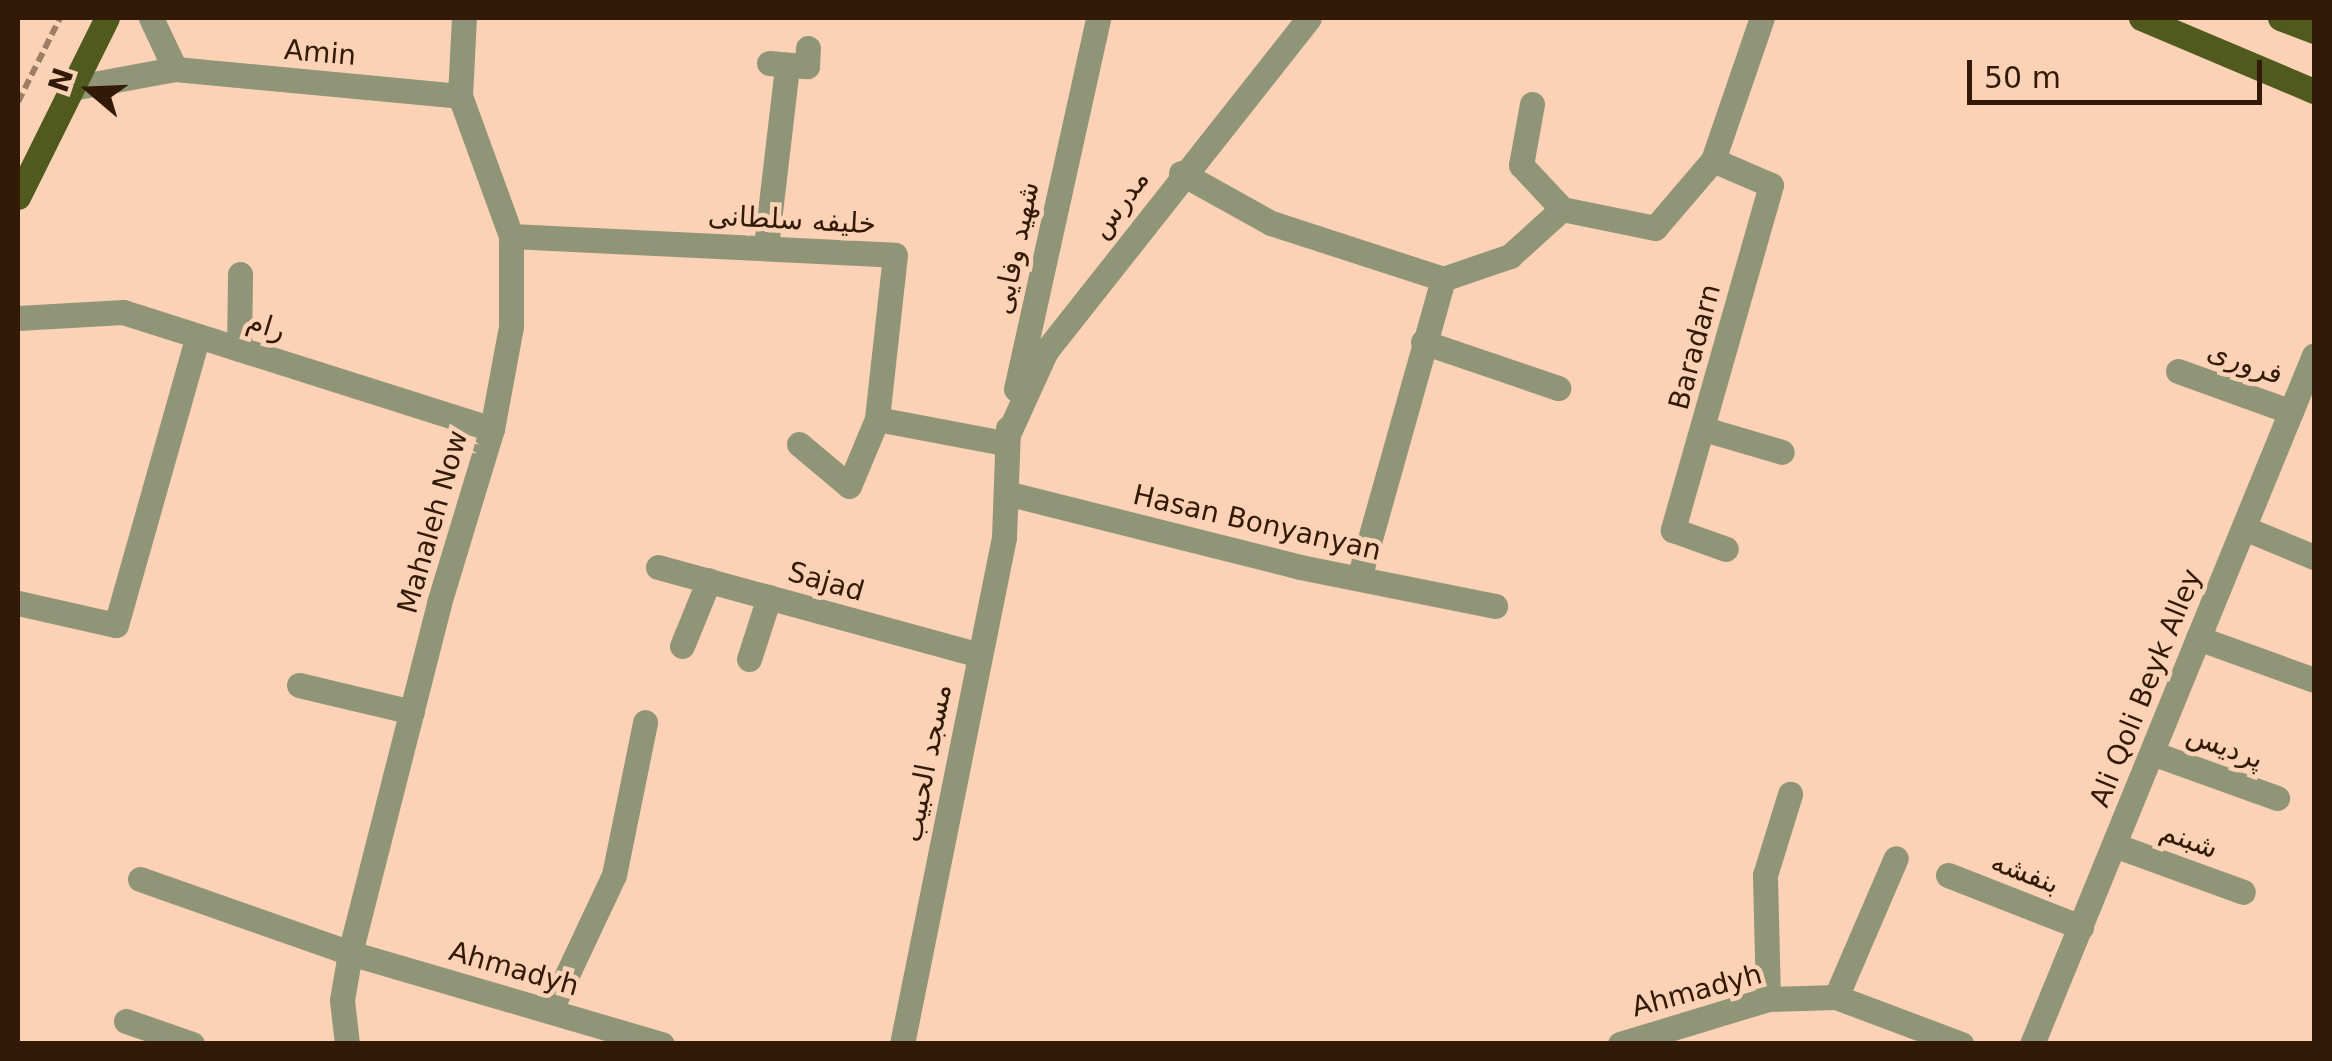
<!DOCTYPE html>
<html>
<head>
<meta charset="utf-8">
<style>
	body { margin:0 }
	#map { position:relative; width:2332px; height:1061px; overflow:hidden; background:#fbd2b5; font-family:"DejaVu Sans","Noto Naskh Arabic",sans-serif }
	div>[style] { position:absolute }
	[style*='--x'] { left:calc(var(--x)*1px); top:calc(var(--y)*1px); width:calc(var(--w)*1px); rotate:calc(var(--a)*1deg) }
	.path>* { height:6px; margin-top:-3px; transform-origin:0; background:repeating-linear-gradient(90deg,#9e7d64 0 10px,transparent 0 15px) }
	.minor>* { height:25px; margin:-12.5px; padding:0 12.5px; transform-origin:12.5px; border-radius:12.5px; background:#8f9576 }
	.major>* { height:25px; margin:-12.5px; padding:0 12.5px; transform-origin:12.5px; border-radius:12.5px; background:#515a1d }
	span { translate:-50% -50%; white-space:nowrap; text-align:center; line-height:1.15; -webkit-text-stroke:9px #fbd2b5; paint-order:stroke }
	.street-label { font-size:28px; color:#321a06 }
	.frame { position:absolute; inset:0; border:20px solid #321a06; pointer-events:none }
	.north { position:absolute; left:40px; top:40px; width:100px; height:100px; -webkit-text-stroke:8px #fbd2b5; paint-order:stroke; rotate:289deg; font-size:28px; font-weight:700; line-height:40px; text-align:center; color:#321a06 }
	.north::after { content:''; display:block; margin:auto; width:35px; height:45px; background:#321a06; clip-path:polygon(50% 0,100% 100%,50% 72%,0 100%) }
	.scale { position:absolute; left:1967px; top:60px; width:295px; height:45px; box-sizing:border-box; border:5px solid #321a06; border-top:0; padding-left:12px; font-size:30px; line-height:35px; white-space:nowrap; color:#321a06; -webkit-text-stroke:8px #fbd2b5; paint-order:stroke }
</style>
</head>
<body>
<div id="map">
	<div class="path">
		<div style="--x:18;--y:102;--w:94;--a:-63.4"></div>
	</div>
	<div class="minor">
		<div style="--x:151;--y:18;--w:56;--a:64.8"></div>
		<div style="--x:769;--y:63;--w:38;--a:5"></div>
		<div style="--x:807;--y:66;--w:18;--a:-87"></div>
		<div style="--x:72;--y:88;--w:105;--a:-10.5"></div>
		<div style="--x:175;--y:69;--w:286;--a:5.4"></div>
		<div style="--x:1532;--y:104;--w:62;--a:100.2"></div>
		<div style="--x:1521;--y:165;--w:60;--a:47"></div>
		<div style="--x:1713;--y:160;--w:63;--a:23.3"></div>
		<div style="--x:1771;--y:185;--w:359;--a:105.9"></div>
		<div style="--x:1673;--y:530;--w:56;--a:19.7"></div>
		<div style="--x:1181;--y:173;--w:103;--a:29.1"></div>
		<div style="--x:1271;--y:223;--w:181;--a:18"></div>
		<div style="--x:1443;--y:279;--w:71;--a:-18.9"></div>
		<div style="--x:1510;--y:256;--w:70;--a:-42.1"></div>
		<div style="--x:1562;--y:209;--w:95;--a:11.5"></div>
		<div style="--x:1655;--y:228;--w:89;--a:-49.5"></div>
		<div style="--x:1713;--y:160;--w:150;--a:-71"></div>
		<div style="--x:511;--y:236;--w:384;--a:2.8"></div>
		<div style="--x:895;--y:255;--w:165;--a:96.3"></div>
		<div style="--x:877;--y:419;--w:129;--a:10.7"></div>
		<div style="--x:1004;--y:443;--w:101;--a:-65.5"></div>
		<div style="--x:1046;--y:351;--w:424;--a:-51.7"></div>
		<div style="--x:766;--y:246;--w:181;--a:-83.3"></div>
		<div style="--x:18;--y:318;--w:105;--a:-3.3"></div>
		<div style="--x:123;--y:312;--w:387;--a:17.6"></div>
		<div style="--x:1423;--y:342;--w:143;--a:18.8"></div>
		<div style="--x:239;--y:349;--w:75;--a:-89.2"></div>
		<div style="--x:2178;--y:371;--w:120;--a:19.9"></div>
		<div style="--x:1016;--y:389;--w:380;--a:-77.5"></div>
		<div style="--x:1704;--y:429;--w:81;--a:16.4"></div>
		<div style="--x:799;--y:444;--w:65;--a:40"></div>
		<div style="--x:849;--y:486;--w:73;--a:-67.3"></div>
		<div style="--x:1006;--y:493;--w:303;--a:14.1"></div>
		<div style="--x:1300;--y:567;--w:199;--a:11.3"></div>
		<div style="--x:2244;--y:528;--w:76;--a:22.5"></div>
		<div style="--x:658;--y:567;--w:333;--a:15.3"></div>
		<div style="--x:1359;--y:578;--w:311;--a:-74.3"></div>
		<div style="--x:18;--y:603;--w:100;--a:12.7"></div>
		<div style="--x:116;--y:625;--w:300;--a:-74.2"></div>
		<div style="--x:2198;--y:638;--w:123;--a:19.9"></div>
		<div style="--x:682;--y:646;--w:71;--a:-67.8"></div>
		<div style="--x:749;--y:659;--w:65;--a:-72.1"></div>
		<div style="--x:299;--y:685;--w:116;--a:13.4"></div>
		<div style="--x:2152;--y:753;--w:133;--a:19.8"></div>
		<div style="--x:2114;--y:845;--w:137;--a:20"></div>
		<div style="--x:1948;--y:875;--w:143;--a:21.4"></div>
		<div style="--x:140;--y:879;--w:223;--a:19.4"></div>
		<div style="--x:350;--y:953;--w:325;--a:16.3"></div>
		<div style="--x:1836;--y:997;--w:151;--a:-66.7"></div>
		<div style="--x:1768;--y:999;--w:124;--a:-91.4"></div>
		<div style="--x:1765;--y:875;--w:85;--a:-72.8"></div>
		<div style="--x:550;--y:1011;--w:150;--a:-64.8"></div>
		<div style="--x:614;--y:875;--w:156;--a:-78.5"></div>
		<div style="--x:126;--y:1021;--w:70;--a:19.2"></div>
		<div style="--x:347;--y:1044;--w:44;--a:-96.5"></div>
		<div style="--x:342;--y:1000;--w:48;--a:-80.3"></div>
		<div style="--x:350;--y:953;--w:361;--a:-75.7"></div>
		<div style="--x:439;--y:603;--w:182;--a:-73.1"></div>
		<div style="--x:492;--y:429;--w:105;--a:-79.5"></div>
		<div style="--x:511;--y:326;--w:90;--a:-90"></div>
		<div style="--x:511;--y:236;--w:149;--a:-110"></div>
		<div style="--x:460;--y:96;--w:78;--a:-87.1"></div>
		<div style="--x:902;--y:1044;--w:517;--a:-78.62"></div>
		<div style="--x:1004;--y:537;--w:109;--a:-87.9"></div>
		<div style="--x:1620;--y:1044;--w:155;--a:-16.9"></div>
		<div style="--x:1768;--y:999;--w:68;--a:-1.7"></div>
		<div style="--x:1836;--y:997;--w:134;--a:20.6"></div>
		<div style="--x:2032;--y:1044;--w:744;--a:-67.74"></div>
	</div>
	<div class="major">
		<div style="--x:2141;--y:18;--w:188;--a:22.9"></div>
		<div style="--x:2280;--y:18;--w:36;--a:21"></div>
		<div style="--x:18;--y:197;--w:200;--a:-63.6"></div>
	</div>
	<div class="street-label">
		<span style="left:320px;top:53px;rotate:5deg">Amin</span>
		<span style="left:1120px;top:204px;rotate:-53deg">مدرس</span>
		<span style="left:792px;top:220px;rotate:3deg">خلیفه سلطانی</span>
		<span style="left:1016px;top:248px;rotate:-78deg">شهید وفایی</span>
		<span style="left:266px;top:326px;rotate:17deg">رام</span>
		<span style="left:1695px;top:347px;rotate:-75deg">Baradarn</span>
		<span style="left:2245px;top:363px;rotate:20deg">فروری</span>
		<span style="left:433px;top:522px;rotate:-74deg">Mahaleh Now</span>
		<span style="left:1257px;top:523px;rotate:13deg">Hasan Bonyanyan</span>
		<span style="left:826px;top:582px;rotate:16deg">Sajad</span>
		<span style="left:2146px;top:688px;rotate:-68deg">Ali Qoli Beyk Alley</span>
		<span style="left:2225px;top:747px;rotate:20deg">پردیس</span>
		<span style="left:927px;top:763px;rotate:-79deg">مسجد الحبیب</span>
		<span style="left:2189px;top:840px;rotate:20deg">شبنم</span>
		<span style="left:2025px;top:873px;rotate:21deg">بنفشه</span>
		<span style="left:514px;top:969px;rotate:16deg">Ahmadyh</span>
		<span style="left:1697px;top:991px;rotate:-15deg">Ahmadyh</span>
	</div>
	<div class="frame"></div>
	<div class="north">N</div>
	<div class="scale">50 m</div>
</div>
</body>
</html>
